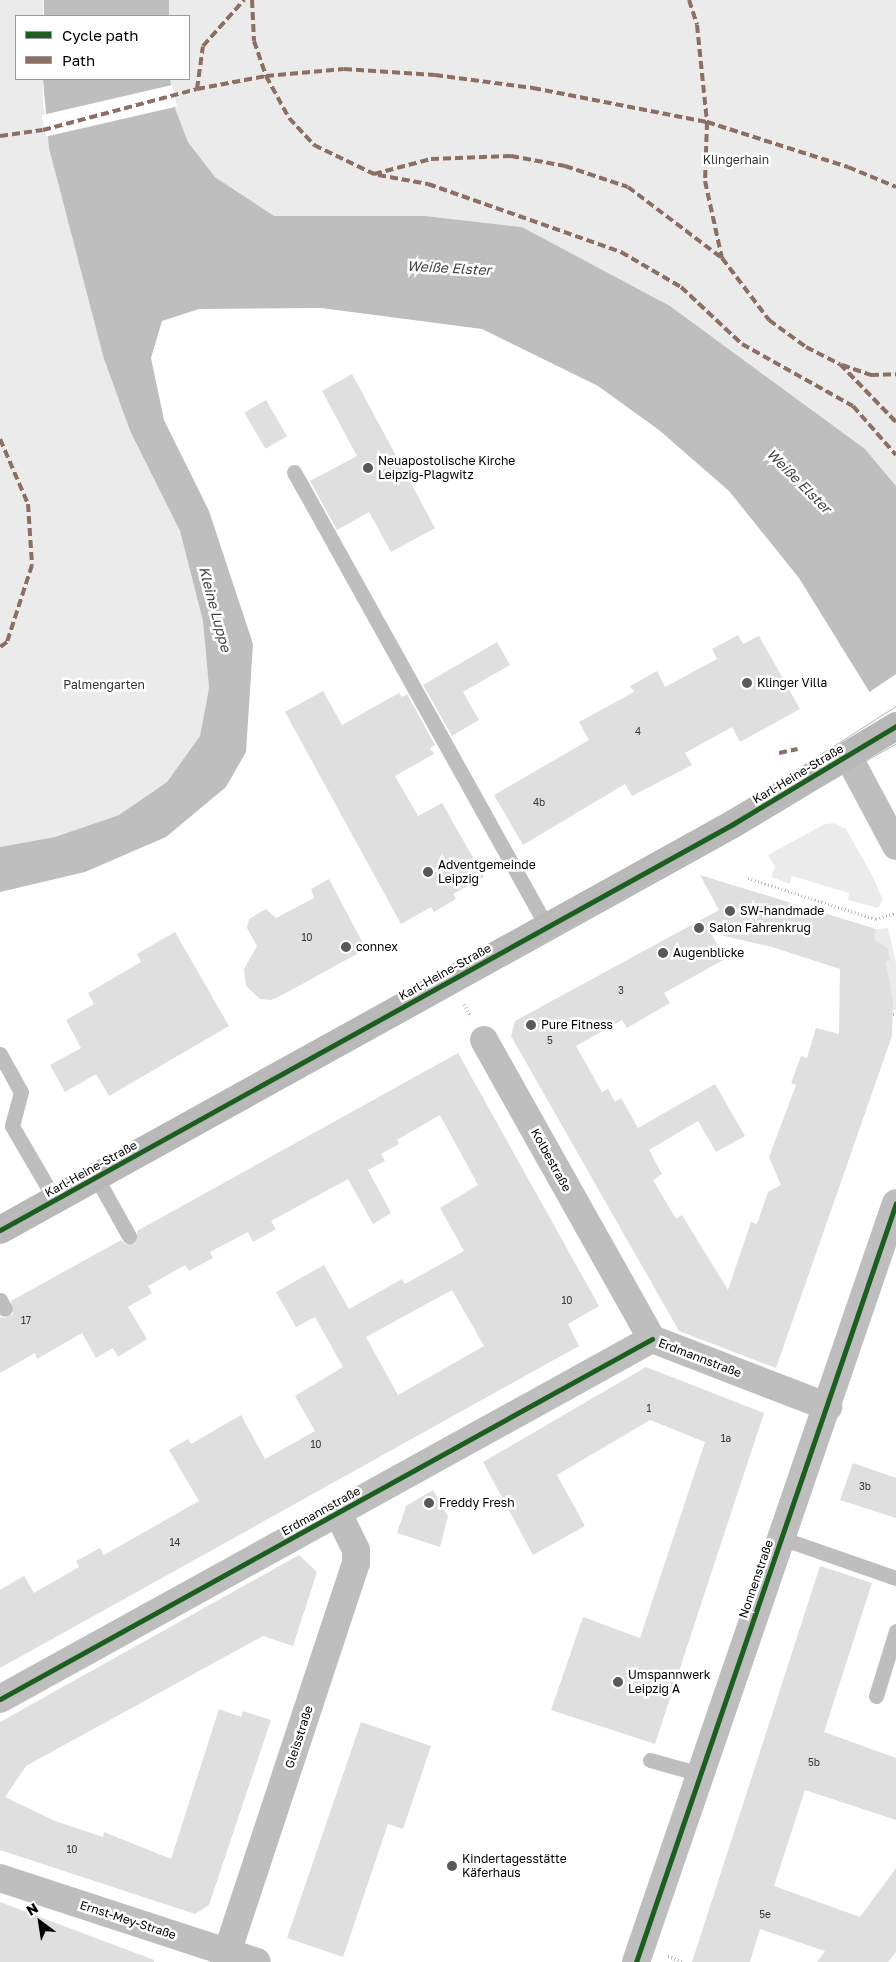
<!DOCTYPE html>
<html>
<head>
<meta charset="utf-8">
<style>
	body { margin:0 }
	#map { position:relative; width:896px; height:1962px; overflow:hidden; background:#fff; font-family:"Golos Text",sans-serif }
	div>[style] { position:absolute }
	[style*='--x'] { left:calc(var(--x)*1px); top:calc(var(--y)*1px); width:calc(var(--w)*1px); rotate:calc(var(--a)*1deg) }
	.green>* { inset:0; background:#ebebeb }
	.water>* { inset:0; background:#bebebe; transform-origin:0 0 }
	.pier>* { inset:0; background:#fff; transform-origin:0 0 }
	.building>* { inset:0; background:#dfdfdf; transform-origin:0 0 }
	.path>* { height:3px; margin-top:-1.5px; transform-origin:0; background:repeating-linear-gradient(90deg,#b9b9b9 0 1px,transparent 0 3.5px) }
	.lane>* { height:15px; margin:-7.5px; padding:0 7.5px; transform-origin:7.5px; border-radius:7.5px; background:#bebebe }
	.street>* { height:28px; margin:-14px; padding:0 14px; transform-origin:14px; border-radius:14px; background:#bebebe }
	.secondary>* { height:28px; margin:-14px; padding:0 14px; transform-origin:14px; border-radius:14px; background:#b8b8b8 }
	.tram>* { height:1px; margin:-0.5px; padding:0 0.5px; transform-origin:0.5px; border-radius:0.5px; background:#bebebe }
	.quiet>* { height:4px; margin-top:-2px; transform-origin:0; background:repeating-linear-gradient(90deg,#8d6e63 0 8px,transparent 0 12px) }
	.cycleway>* { height:5px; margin:-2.5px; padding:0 2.5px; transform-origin:2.5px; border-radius:2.5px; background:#1b5e20 }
	.dots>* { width:14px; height:14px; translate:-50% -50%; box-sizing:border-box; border:2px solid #fff; border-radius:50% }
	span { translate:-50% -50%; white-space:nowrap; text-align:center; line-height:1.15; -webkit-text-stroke:5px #fff; paint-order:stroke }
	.number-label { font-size:10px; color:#383838 }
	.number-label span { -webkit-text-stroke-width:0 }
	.park-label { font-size:12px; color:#323232 }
	.poi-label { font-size:12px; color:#000 }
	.left { translate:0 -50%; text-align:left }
	.street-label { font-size:12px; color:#000 }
	.water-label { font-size:14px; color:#434343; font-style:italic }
	.legend { position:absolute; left:15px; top:15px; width:175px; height:65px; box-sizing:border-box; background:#fff; border:1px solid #999; margin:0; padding:6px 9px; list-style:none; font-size:15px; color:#000 }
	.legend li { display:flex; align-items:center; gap:10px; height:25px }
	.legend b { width:25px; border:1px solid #999 }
	.north { position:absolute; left:15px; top:1897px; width:50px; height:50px; -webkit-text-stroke:4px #fff; paint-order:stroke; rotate:329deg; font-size:14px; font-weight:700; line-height:20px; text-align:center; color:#000 }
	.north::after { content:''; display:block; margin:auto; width:18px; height:22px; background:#000; clip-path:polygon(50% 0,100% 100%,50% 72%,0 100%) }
</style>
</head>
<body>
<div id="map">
	<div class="green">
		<div style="clip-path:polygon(0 0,44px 0,43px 16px,16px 16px,16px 79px,43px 79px,43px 105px,131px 434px,180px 531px,203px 621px,209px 688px,200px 736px,167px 782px,119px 815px,55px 837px,0 847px)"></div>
		<div style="clip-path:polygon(169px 0,896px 0,896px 486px,865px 449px,670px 306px,522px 227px,425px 216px,274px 216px,215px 177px,188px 142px,176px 111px,170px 79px,189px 79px,189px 16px,168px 16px)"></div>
		<div style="clip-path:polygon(834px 823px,846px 829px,871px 873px,883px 900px,878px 908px,848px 900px,849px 893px,792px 876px,790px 884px,771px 877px,775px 867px,768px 855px,825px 824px)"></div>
		<div style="clip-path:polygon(888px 928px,896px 963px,896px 1010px,893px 1010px,886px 962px,890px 959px,888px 949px,873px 942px,876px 929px)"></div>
	</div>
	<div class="water">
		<div style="left:44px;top:0;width:125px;height:16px"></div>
		<div style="clip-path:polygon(43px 79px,170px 79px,176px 111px,188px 142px,215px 177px,274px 216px,425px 216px,522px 227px,670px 306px,865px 449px,896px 486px,896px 735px,799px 578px,729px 491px,659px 430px,598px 386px,482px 329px,321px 308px,199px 309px,162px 321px,151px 358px,164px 420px,209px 511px,253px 644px,246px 752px,226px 787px,166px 837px,85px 872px,0 892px,0 847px,55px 837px,119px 815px,167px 782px,200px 736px,209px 688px,203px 621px,180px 531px,131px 433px,104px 359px,49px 148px)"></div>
	</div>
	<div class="pier">
		<div style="left:172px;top:85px;width:22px;height:134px;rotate:77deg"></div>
		<div style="clip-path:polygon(896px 674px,896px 737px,868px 693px)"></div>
	</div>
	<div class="building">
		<div style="clip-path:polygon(352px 374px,435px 528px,391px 552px,369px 512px,337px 530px,310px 481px,357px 456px,322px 391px)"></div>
		<div style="left:266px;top:400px;width:42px;height:25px;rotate:60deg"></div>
		<div style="clip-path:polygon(738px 635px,743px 644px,759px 636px,800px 709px,740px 742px,732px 727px,685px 753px,692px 765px,632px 796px,625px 784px,523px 845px,494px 795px,589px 740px,579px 722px,634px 692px,630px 686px,657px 671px,665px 687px,717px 659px,712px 649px)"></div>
		<div style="clip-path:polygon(497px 642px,510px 665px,463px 692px,479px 720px,452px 736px,423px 685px)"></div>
		<div style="clip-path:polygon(323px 691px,342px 725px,399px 693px,402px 697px,407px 694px,435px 745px,430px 748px,434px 754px,395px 776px,418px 816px,442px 803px,484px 877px,453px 894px,456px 899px,434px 912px,431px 907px,401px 924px,285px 712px)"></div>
		<div style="clip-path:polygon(evenodd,700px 875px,876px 929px,874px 939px,888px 949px,890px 959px,886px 962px,893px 1003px,892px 1036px,776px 1368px,679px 1331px,511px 1036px,515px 1021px,719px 910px,700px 875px,711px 933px,772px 947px,840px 969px,839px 1034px,816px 1028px,807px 1058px,801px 1056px,791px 1083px,796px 1085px,769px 1157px,781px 1185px,768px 1192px,757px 1224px,751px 1222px,728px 1290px,682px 1215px,676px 1219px,653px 1180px,662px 1174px,649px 1150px,698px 1121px,716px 1152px,745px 1136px,715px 1084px,638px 1128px,621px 1098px,615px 1102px,608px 1089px,602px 1092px,576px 1046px,622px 1020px,627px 1028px,670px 1003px,664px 993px,725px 959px,711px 933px)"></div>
		<div style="clip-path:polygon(329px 879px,366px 949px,284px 994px,271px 1000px,260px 999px,246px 986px,244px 969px,257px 946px,247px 928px,249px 919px,266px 909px,276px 918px,314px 898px,311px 889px)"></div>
		<div style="clip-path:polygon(175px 932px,229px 1026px,109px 1096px,96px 1074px,65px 1092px,50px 1065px,81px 1048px,66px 1020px,94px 1004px,88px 993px,141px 962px,137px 954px)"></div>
		<div style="clip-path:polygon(evenodd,458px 1053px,599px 1306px,568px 1324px,579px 1346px,0 1668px,0 1590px,24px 1576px,34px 1593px,79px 1567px,76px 1561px,100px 1548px,104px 1555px,199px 1501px,169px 1450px,188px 1439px,191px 1444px,241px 1415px,265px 1459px,315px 1431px,295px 1396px,343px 1367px,315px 1317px,296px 1327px,276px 1292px,324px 1265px,349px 1309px,402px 1279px,405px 1284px,464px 1251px,440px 1208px,478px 1185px,440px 1115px,397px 1140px,399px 1144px,381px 1154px,385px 1161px,368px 1170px,391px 1213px,373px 1224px,348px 1179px,271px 1221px,276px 1229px,253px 1242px,248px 1232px,210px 1252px,213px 1258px,189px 1271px,185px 1265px,148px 1286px,152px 1293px,128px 1307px,147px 1339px,118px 1357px,113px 1348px,96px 1358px,82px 1333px,37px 1359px,35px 1353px,0 1373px,0 1317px,5px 1318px,13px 1314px,11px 1301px,121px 1240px,125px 1244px,133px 1244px,137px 1240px,137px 1231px,458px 1053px,452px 1290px,484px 1346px,398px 1395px,366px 1337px,452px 1290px)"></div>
		<div style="clip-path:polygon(646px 1367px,764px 1413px,655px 1744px,551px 1710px,583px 1617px,640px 1638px,705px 1442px,650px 1420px,557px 1475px,585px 1526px,533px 1555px,483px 1462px)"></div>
		<div style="clip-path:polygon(853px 1463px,896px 1478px,896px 1518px,840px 1500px)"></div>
		<div style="clip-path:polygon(433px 1490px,448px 1516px,440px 1547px,397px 1533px,406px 1506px)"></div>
		<div style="clip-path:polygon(299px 1555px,317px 1572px,293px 1646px,263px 1636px,26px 1766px,5px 1797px,55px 1821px,103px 1837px,104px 1832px,171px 1859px,219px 1709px,241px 1717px,243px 1711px,271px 1720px,209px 1905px,195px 1914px,0 1850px,0 1722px)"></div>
		<div style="clip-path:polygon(820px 1566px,872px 1583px,824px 1732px,896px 1758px,896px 1820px,805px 1790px,774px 1886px,860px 1917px,896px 1868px,896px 1952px,888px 1962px,817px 1962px,825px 1951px,760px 1929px,750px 1962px,692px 1962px)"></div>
		<div style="clip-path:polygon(361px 1722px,431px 1746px,403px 1829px,388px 1824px,343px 1957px,287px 1938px)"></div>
		<div style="clip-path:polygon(0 1902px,154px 1960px,154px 1962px,0 1962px)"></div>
	</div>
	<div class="path">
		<div style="--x:748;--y:878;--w:134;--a:17.8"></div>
		<div style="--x:876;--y:919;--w:21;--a:-17"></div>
		<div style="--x:464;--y:1004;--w:14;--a:60"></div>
		<div style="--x:893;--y:1014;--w:3;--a:0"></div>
		<div style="--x:668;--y:1956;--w:16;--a:22"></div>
	</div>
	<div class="lane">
		<div style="--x:294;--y:472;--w:521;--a:60.92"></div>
		<div style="--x:0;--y:1054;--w:43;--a:61.1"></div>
		<div style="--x:21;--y:1092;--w:35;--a:105"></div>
		<div style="--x:12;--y:1126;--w:86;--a:59.8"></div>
		<div style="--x:96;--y:1177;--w:68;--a:60.8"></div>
		<div style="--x:0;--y:1300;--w:10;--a:61"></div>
		<div style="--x:781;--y:1538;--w:122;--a:19.2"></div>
		<div style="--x:876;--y:1696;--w:68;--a:-72.9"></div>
		<div style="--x:650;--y:1760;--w:52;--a:15.6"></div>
	</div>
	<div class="street">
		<div style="--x:848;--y:756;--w:102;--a:61.9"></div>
		<div style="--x:484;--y:1040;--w:343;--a:60.7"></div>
		<div style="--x:652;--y:1339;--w:189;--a:21.1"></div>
		<div style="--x:0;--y:1699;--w:745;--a:-28.91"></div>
		<div style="--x:0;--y:1878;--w:270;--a:18.1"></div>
		<div style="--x:224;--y:1962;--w:420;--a:-71.7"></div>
		<div style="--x:356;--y:1563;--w:13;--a:-90"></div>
		<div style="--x:356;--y:1550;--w:41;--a:-115.9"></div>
		<div style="--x:636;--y:1962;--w:802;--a:-71.09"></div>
	</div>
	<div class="secondary">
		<div style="--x:0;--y:1230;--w:838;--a:-28.98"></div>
		<div style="--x:733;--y:824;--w:190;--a:-31"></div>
	</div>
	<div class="tram">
		<div style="--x:0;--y:1222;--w:795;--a:-29.15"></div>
		<div style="--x:694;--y:835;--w:240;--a:-32.6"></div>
		<div style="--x:0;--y:1236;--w:352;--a:-28.9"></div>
		<div style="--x:308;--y:1066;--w:284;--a:-27.7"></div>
		<div style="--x:559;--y:934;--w:387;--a:-29.5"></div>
	</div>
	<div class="quiet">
		<div style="--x:252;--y:0;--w:41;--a:87.2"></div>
		<div style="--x:254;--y:41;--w:37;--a:71"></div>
		<div style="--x:266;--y:76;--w:48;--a:61.3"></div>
		<div style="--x:289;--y:118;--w:37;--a:47"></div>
		<div style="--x:314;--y:145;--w:67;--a:25.8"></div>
		<div style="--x:374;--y:174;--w:59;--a:-14.7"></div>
		<div style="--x:431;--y:159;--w:80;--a:-2.1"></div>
		<div style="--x:511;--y:156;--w:55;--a:10.5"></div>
		<div style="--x:565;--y:166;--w:66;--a:18.4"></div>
		<div style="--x:628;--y:187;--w:118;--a:37.1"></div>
		<div style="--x:722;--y:258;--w:78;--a:52.8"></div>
		<div style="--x:769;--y:320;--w:46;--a:36.1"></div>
		<div style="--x:806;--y:347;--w:38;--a:27"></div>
		<div style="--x:840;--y:364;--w:81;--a:46"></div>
		<div style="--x:689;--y:0;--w:26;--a:72"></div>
		<div style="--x:697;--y:25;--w:98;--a:84.1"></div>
		<div style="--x:707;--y:122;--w:59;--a:91.9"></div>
		<div style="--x:705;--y:181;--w:79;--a:77.6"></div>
		<div style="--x:197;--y:89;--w:43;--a:-82.1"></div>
		<div style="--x:203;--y:46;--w:62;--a:-48.3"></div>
		<div style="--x:0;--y:136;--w:43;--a:-7.9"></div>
		<div style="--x:43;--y:130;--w:159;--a:-14.9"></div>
		<div style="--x:197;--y:89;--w:70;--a:-10.7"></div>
		<div style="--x:266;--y:76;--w:78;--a:-5.1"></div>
		<div style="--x:344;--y:69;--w:91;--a:3.8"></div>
		<div style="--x:435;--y:75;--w:99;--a:7.6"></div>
		<div style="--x:533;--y:88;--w:177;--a:11.1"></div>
		<div style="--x:707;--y:122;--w:148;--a:17.7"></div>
		<div style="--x:848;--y:167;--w:52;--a:22.6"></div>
		<div style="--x:378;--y:175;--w:51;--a:10.2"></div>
		<div style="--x:428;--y:184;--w:205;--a:19.4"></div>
		<div style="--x:621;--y:252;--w:69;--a:30.3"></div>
		<div style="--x:681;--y:287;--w:83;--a:43.1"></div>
		<div style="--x:742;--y:344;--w:127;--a:29.2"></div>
		<div style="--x:853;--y:406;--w:65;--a:48.7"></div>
		<div style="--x:842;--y:365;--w:31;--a:19"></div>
		<div style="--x:871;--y:375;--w:25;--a:-2"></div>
		<div style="--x:0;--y:439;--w:71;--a:66.7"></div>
		<div style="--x:28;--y:504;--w:61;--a:86.2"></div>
		<div style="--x:32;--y:565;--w:81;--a:108"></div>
		<div style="--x:7;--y:642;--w:9;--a:144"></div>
		<div style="--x:779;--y:753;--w:19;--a:-12"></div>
	</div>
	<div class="cycleway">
		<div style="--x:0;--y:1230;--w:838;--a:-28.98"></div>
		<div style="--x:733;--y:824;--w:190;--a:-31"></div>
		<div style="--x:0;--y:1699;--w:745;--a:-28.91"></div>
		<div style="--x:636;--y:1962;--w:802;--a:-71.09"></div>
	</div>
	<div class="dots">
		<div style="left:368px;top:468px;background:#595959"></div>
		<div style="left:747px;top:683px;background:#595959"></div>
		<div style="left:428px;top:872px;background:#595959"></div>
		<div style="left:730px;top:911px;background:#595959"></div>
		<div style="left:699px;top:928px;background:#595959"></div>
		<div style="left:346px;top:947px;background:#595959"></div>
		<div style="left:663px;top:953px;background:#595959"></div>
		<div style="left:531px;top:1025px;background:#595959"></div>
		<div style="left:429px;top:1503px;background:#595959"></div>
		<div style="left:618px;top:1682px;background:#595959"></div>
		<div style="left:452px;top:1866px;background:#595959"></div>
	</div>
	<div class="number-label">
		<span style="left:638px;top:732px">4</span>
		<span style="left:539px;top:803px">4b</span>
		<span style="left:307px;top:938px">10</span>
		<span style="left:621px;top:991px">3</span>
		<span style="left:550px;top:1041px">5</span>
		<span style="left:567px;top:1301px">10</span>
		<span style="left:26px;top:1321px">17</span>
		<span style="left:649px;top:1409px">1</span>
		<span style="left:726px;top:1439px">1a</span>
		<span style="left:316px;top:1445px">10</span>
		<span style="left:865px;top:1487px">3b</span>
		<span style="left:175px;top:1543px">14</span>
		<span style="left:814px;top:1763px">5b</span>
		<span style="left:72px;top:1850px">10</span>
		<span style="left:765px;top:1915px">5e</span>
	</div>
	<div class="park-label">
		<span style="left:736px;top:160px">Klingerhain</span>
		<span style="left:104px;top:685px">Palmengarten</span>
	</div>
	<div class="poi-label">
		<span class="left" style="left:378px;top:468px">Neuapostolische Kirche<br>Leipzig-Plagwitz</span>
		<span class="left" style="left:757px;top:683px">Klinger Villa</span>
		<span class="left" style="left:438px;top:872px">Adventgemeinde<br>Leipzig</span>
		<span class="left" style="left:740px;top:911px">SW-handmade</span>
		<span class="left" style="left:709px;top:928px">Salon Fahrenkrug</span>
		<span class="left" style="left:356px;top:947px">connex</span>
		<span class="left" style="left:673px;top:953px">Augenblicke</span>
		<span class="left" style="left:541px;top:1025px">Pure Fitness</span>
		<span class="left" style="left:439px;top:1503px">Freddy Fresh</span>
		<span class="left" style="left:628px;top:1682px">Umspannwerk<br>Leipzig A</span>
		<span class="left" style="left:462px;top:1866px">Kindertagesstätte<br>Käferhaus</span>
	</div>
	<div class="street-label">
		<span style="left:798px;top:774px;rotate:-31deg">Karl-Heine-Straße</span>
		<span style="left:445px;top:972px;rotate:-29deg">Karl-Heine-Straße</span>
		<span style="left:551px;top:1160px;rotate:61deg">Kolbestraße</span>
		<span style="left:91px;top:1169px;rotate:-29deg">Karl-Heine-Straße</span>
		<span style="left:700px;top:1358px;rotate:21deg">Erdmannstraße</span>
		<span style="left:321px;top:1511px;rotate:-29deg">Erdmannstraße</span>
		<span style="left:756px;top:1579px;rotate:-71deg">Nonnenstraße</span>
		<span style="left:299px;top:1737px;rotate:-72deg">Gleisstraße</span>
		<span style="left:128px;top:1920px;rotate:18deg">Ernst-Mey-Straße</span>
	</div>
	<div class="water-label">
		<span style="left:449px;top:268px;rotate:3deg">Weiße Elster</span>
		<span style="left:799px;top:481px;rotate:45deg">Weiße Elster</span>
		<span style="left:215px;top:609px;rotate:75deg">Kleine Luppe</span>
	</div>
	<ul class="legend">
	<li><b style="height:6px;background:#1b5e20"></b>Cycle path</li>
	<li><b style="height:6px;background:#8d6e63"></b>Path</li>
	</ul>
	<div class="north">N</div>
</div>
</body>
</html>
